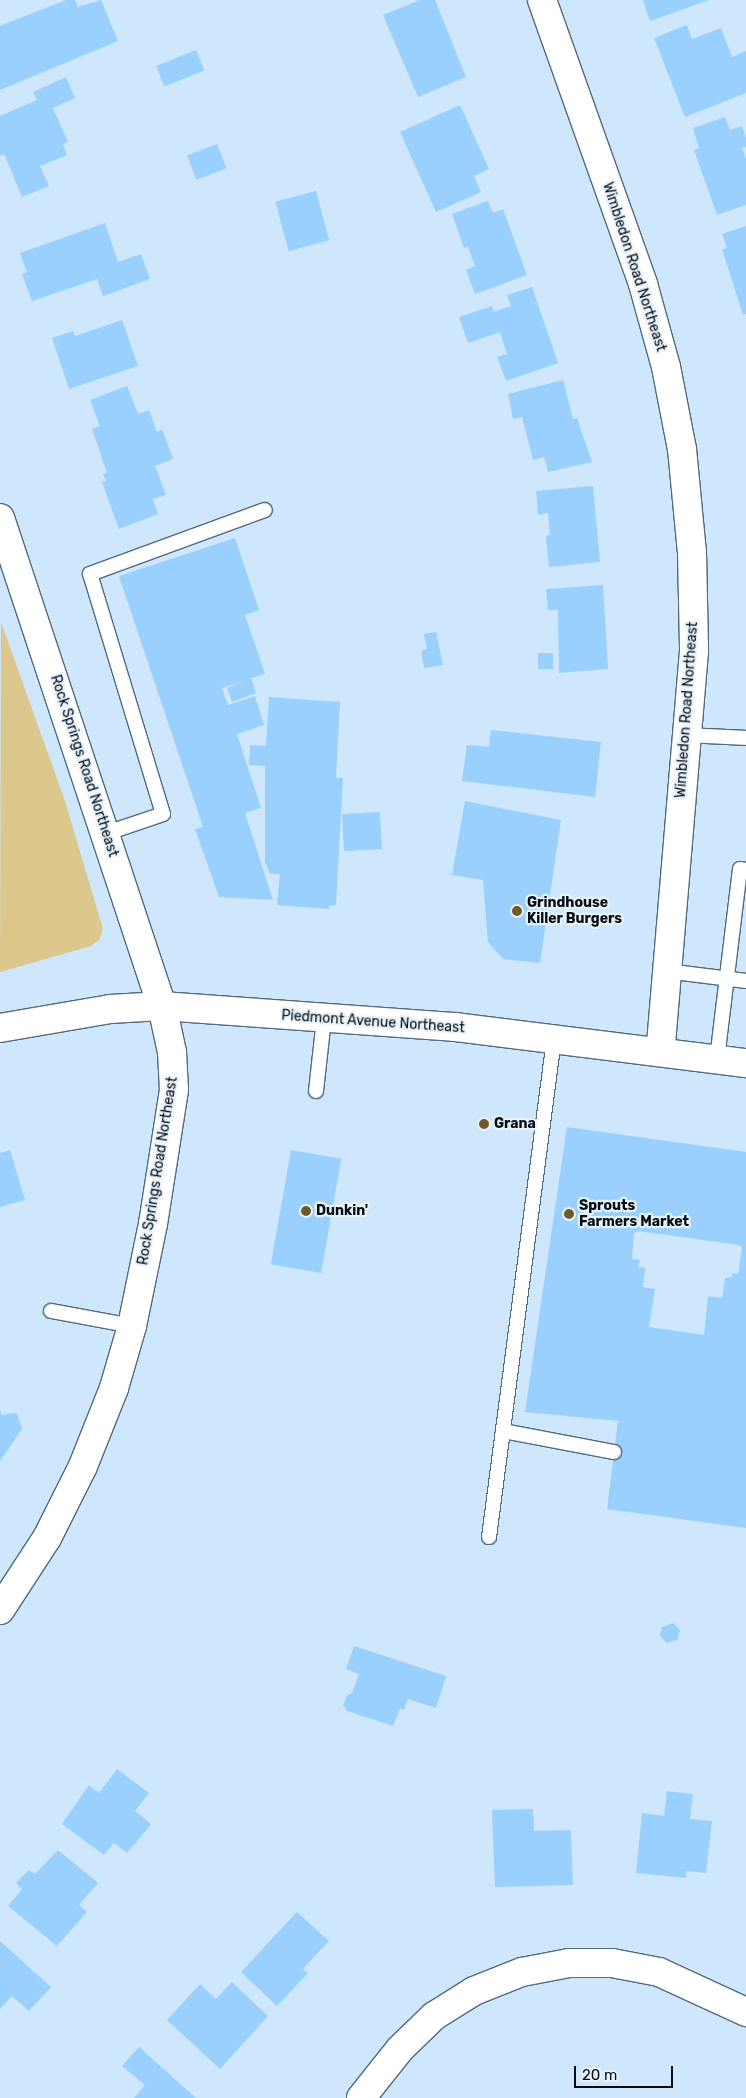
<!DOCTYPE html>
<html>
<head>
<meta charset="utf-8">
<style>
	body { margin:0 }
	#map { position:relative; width:746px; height:2098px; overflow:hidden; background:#cee7fc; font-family:Rubik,sans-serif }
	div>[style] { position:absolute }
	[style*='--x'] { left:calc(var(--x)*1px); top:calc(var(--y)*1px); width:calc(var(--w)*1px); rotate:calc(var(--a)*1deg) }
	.green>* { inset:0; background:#dcc88d }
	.building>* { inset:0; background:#9ad0fd; transform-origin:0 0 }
	.roads { filter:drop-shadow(1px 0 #546a7d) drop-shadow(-1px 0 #546a7d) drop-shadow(0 1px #546a7d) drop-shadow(0 -1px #546a7d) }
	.lane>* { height:14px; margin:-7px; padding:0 7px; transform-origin:7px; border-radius:7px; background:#fff }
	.street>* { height:28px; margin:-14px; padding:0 14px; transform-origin:14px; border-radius:14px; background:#fff }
	.secondary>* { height:28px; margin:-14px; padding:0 14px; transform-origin:14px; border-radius:14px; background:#fff }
	.dots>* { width:14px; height:14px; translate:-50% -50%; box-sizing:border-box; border:2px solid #e8f2fa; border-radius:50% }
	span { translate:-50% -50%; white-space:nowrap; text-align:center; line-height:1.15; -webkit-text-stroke:4.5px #e8f2fa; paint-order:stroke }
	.street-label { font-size:14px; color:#050d14 }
	.poi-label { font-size:14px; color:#050d14; font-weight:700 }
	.left { translate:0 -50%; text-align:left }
	.scale { position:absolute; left:574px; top:2066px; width:99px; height:22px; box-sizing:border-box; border:2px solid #050d14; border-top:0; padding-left:6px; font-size:15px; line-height:18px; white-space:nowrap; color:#050d14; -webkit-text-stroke:4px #e8f2fa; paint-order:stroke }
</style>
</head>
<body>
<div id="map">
	<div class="green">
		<div style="clip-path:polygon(1px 622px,65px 801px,103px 929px,99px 940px,91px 946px,0 972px)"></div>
	</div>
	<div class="building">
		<div style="clip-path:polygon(66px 0,75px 0,78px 7px,101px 0,118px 41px,0 90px,0 26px)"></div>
		<div style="clip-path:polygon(420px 0,435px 0,466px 77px,418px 97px,383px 15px)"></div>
		<div style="clip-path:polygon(643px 0,709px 0,650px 21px)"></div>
		<div style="clip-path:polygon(687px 25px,692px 39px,721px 28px,732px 57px,746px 51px,746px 93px,685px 117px,654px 38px)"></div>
		<div style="left:196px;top:50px;width:22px;height:43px;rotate:68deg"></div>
		<div style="clip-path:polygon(66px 77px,75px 98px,53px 108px,68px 142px,63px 144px,67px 155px,40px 166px,49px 186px,22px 197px,4px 154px,0 156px,0 116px,37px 100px,33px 92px)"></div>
		<div style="clip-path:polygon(460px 105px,489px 169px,474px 176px,481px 192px,436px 212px,400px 132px)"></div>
		<div style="clip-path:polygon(725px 117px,730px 130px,742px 126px,746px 138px,746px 147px,742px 148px,746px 159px,746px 205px,717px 215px,694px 150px,699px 148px,693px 128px)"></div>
		<div style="left:217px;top:144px;width:26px;height:32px;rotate:69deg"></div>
		<div style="left:316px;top:191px;width:51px;height:42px;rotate:75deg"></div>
		<div style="clip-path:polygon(488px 201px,493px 213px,503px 209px,527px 275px,475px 294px,466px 270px,475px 266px,468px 247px,464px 248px,452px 214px)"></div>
		<div style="clip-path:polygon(105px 223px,118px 262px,141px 254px,150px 279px,103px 296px,97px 279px,32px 301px,22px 274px,27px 272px,20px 253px)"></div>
		<div style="clip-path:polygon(746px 226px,746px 314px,743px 315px,722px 249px,727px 248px,722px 234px)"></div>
		<div style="clip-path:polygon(532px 287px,558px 363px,506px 381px,497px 357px,507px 354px,500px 332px,468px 343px,459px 317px,492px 306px,494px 312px,511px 306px,507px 295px)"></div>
		<div style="clip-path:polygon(122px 320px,138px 366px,69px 389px,52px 338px,73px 331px,75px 336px)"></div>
		<div style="clip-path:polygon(563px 380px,573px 419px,577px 418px,592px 462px,548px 472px,544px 457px,533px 460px,522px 417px,513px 419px,508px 394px)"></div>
		<div style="clip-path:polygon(127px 386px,138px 414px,149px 410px,157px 432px,162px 429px,173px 459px,155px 466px,166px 495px,153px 499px,158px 514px,119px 529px,102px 482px,106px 481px,103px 474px,107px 473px,92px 429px,100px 426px,90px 400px)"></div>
		<div style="clip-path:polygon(593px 486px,600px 562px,549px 567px,546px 536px,550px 535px,548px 513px,538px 515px,536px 491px)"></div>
		<div style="clip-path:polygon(235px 538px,259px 610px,245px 615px,265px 674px,251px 678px,256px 693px,232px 702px,227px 688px,246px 680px,222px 688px,228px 705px,255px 696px,264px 725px,237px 734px,261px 808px,245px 813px,273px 900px,219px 897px,195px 829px,203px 827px,119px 576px)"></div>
		<div style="clip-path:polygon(603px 585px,608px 669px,559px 673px,558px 610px,548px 610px,546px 589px)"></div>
		<div style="clip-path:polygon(436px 632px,443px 665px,424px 668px,421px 651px,427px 649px,424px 634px)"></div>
		<div style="left:538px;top:653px;width:15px;height:16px"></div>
		<div style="clip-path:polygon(269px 697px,340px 702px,336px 778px,343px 778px,336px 905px,329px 906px,329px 909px,277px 905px,280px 874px,270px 874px,265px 862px,265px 766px,249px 765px,250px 745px,266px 746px)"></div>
		<div style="clip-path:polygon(491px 730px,601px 742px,595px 797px,462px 781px,467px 745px,489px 747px)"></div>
		<div style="clip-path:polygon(465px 801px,561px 820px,540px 963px,503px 959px,488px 942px,483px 880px,452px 875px)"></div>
		<div style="left:380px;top:812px;width:37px;height:38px;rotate:87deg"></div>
		<div style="clip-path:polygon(evenodd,567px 1127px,746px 1152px,746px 1528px,607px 1509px,618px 1421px,525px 1412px,567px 1127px,638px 1231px,739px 1245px,742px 1248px,738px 1274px,732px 1273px,732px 1277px,725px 1278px,722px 1298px,708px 1296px,704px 1335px,649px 1327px,655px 1289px,643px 1287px,645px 1267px,638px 1268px,640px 1260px,632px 1259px,634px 1233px,638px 1231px)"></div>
		<div style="clip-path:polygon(10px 1150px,25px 1200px,0 1207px,0 1153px)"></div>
		<div style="left:291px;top:1150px;width:51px;height:116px;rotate:10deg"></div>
		<div style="clip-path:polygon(0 1410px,2px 1415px,17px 1413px,22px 1429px,0 1461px)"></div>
		<div style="clip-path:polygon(673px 1623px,680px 1630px,677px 1640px,667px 1643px,660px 1636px,662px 1627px)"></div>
		<div style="clip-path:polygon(354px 1646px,446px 1676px,436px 1708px,408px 1699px,404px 1710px,400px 1708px,393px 1726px,347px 1711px,343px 1705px,347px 1696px,352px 1693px,359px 1674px,346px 1669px)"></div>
		<div style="clip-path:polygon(117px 1769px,149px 1793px,135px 1811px,151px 1824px,127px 1853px,114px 1843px,104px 1855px,62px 1824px,89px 1785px,99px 1793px)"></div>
		<div style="clip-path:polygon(667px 1791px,693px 1794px,690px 1819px,712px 1821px,706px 1873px,686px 1871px,686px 1878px,636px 1873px,642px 1813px,664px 1816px)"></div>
		<div style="clip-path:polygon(533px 1809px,534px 1831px,571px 1830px,573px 1885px,495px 1887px,492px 1810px)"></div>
		<div style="clip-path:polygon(58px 1850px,98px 1883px,79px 1905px,87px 1912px,57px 1946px,8px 1906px,22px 1889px,16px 1883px,29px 1870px,35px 1874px)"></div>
		<div style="clip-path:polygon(297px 1912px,329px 1941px,303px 1969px,308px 1973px,277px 2006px,241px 1972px)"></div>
		<div style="clip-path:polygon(0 1941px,51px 1987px,29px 2011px,12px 1996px,0 2009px)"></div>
		<div style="clip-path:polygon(232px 1982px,268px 2016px,220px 2069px,167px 2020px,200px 1984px,216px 1999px)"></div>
		<div style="clip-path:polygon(139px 2047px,196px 2098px,134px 2098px,145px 2085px,122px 2066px)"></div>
	</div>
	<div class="roads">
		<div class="lane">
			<div style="--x:687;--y:735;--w:59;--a:2.9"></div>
			<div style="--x:107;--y:833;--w:59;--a:-18.7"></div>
			<div style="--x:163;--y:814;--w:251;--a:-106.9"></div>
			<div style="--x:90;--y:574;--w:186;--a:-20.1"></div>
			<div style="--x:666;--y:971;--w:81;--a:7.1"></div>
			<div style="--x:717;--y:1059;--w:191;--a:-83.1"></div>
			<div style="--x:740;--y:869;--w:6;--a:9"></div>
			<div style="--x:316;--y:1091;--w:73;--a:-83.7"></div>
			<div style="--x:51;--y:1311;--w:82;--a:10.5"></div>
			<div style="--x:503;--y:1431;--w:113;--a:10.7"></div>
			<div style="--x:489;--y:1537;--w:502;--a:-82.56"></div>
		</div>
		<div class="street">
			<div style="--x:542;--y:0;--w:301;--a:70.4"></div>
			<div style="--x:643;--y:284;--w:86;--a:74.5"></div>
			<div style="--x:666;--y:367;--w:84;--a:79"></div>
			<div style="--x:682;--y:449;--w:103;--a:84.5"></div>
			<div style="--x:692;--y:552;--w:99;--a:88.8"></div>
			<div style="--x:694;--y:651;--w:402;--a:94.8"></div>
			<div style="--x:0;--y:518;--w:514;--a:71.64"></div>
			<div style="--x:361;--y:2098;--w:63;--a:-51.5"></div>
			<div style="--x:400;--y:2049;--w:47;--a:-44.1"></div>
			<div style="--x:434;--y:2016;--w:47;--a:-32"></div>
			<div style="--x:474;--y:1991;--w:52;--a:-21.6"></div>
			<div style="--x:522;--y:1972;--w:48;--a:-10.8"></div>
			<div style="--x:569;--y:1963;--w:43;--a:0"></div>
			<div style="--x:612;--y:1963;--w:48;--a:10.8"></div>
			<div style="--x:659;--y:1972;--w:96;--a:24.7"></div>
		</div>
		<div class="secondary">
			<div style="--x:0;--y:1028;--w:112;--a:-9.8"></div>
			<div style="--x:110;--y:1009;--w:52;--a:-3.3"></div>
			<div style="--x:162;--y:1006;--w:295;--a:4.1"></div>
			<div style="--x:456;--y:1027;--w:292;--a:7.1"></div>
			<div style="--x:0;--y:1610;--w:86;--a:-56.9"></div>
			<div style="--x:47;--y:1538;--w:80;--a:-63.4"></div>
			<div style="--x:83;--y:1466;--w:84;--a:-68.3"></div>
			<div style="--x:114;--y:1388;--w:65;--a:-73.8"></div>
			<div style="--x:132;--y:1326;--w:104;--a:-78.4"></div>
			<div style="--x:153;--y:1224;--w:136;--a:-81.1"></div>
			<div style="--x:174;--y:1090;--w:38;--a:-93"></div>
			<div style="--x:172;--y:1052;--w:47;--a:-102.3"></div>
		</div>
	</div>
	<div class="dots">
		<div style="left:517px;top:911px;background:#6d5c2a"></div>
		<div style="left:484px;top:1124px;background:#6d5c2a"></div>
		<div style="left:306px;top:1211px;background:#6d5c2a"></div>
		<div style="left:569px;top:1214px;background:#6d5c2a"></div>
	</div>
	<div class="street-label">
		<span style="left:634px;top:267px;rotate:72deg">Wimbledon Road Northeast</span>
		<span style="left:687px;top:710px;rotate:-86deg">Wimbledon Road Northeast</span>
		<span style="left:84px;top:766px;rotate:72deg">Rock Springs Road Northeast</span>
		<span style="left:373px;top:1022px;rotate:4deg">Piedmont Avenue Northeast</span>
		<span style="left:158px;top:1171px;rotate:-81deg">Rock Springs Road Northeast</span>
	</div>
	<div class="poi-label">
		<span class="left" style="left:527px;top:911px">Grindhouse<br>Killer Burgers</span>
		<span class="left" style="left:494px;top:1124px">Grana</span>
		<span class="left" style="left:579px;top:1214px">Sprouts<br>Farmers Market</span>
		<span class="left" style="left:316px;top:1211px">Dunkin'</span>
	</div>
	<div class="scale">20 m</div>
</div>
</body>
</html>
